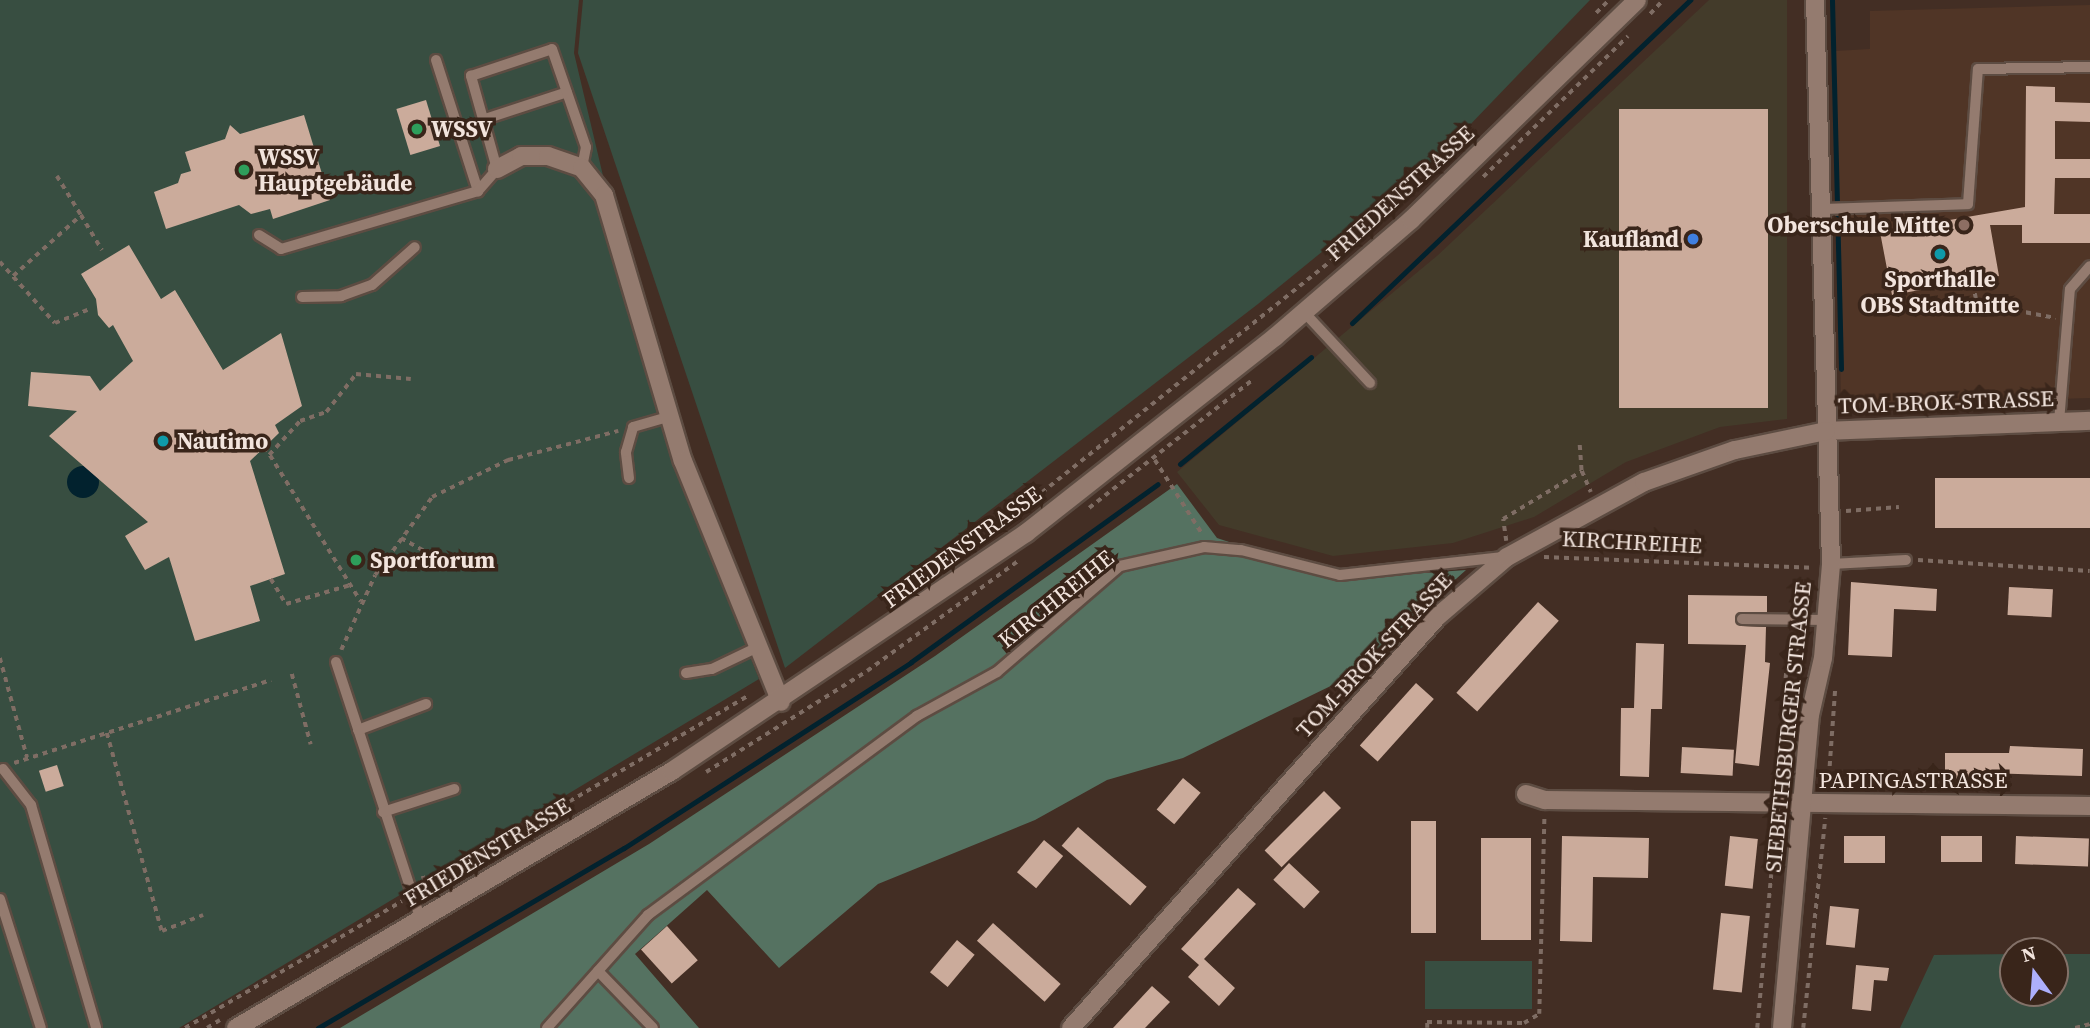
<!DOCTYPE html>
<html>
<head>
<meta charset="utf-8">
<style>
	body { margin:0 }
	#map { position:relative; width:2090px; height:1028px; overflow:hidden; background:#432e24; font-family:"Source Serif 4",serif }
	div>[style] { position:absolute }
	[style*='--x'] { left:calc(var(--x)*1px); top:calc(var(--y)*1px); width:calc(var(--w)*1px); rotate:calc(var(--a)*1deg) }
	.commercial>* { inset:0; background:#433b2a }
	.built>* { inset:0; background:#503526 }
	.green>* { inset:0; background:#384e41; transform-origin:0 0 }
	.forest>* { inset:0; background:#557261 }
	.water>* { inset:0; background:#02222e }
	.round { border-radius:50% }
	.stream>* { height:5px; margin:-2.5px; padding:0 2.5px; transform-origin:2.5px; border-radius:2.5px; background:#02222e }
	.building>* { inset:0; background:#cbab9b; transform-origin:0 0 }
	.path>* { height:3.5px; margin-top:-1.75px; transform-origin:0; background:repeating-linear-gradient(90deg,#7f6d64 0 5px,transparent 0 10px) }
	.roads { filter:drop-shadow(2px 0 #5d4c42) drop-shadow(-2px 0 #5d4c42) drop-shadow(0 2px #5d4c42) drop-shadow(0 -2px #5d4c42) }
	.lane>* { height:10px; margin:-5px; padding:0 5px; transform-origin:5px; border-radius:5px; background:#947b6f }
	.street>* { height:18px; margin:-9px; padding:0 9px; transform-origin:9px; border-radius:9px; background:#947b6f }
	.secondary>* { height:18px; margin:-9px; padding:0 9px; transform-origin:9px; border-radius:9px; background:#947b6f }
	.dots>* { width:19px; height:19px; translate:-50% -50%; box-sizing:border-box; border:4px solid #39251a; border-radius:50% }
	span { translate:-50% -50%; white-space:nowrap; text-align:center; line-height:1.15; -webkit-text-stroke:7px #39251a; paint-order:stroke }
	.poi-label { font-size:23px; color:#f2e4dd; font-weight:700 }
	.left { translate:0 -50%; text-align:left }
	.right { translate:-100% -50%; text-align:right }
	.street-label { font-size:23px; color:#f2e4dd }
	.north { position:absolute; left:1999px; top:937px; width:70px; height:70px; box-sizing:border-box; background:#39251a; border:2px solid #837168; border-radius:50%; rotate:344deg; font-size:19px; font-weight:700; line-height:28px; text-align:center; color:#f2e4dd }
	.north::after { content:''; display:block; margin:auto; width:24px; height:32px; background:#adaffb; clip-path:polygon(50% 0,100% 100%,50% 72%,0 100%) }
</style>
</head>
<body>
<div id="map">
	<div class="commercial">
		<div style="clip-path:polygon(1709px 0,1787px 0,1787px 419px,1720px 427px,1626px 462px,1534px 517px,1453px 543px,1333px 556px,1219px 525px,1177px 472px,1438px 255px)"></div>
	</div>
	<div class="built">
		<div style="clip-path:polygon(2090px 5px,2090px 398px,1841px 405px,1835px 51px,1870px 49px,1870px 11px)"></div>
	</div>
	<div class="green">
		<div style="clip-path:polygon(0 0,579px 0,574px 53px,666px 442px,759px 679px,179px 1028px,0 1028px)"></div>
		<div style="clip-path:polygon(583px 0,1590px 0,1442px 154px,1258px 304px,785px 668px,578px 53px)"></div>
		<div style="clip-path:polygon(2013px 954px,2013px 993px,2055px 993px,2055px 954px,2090px 954px,2090px 1028px,1900px 1028px,1934px 955px)"></div>
		<div style="left:1532px;top:961px;width:48px;height:107px;rotate:90deg"></div>
	</div>
	<div class="forest">
		<div style="clip-path:polygon(1177px 484px,1217px 538px,1340px 579px,1466px 570px,1343px 680px,1183px 758px,1107px 780px,1035px 820px,878px 884px,779px 968px,707px 890px,635px 954px,699px 1028px,340px 1028px,649px 844px,935px 656px)"></div>
	</div>
	<div class="water">
		<div class="round" style="left:67px;top:466px;width:32px;height:32px"></div>
	</div>
	<div class="stream">
		<div style="--x:1832;--y:0;--w:369;--a:88.6"></div>
		<div style="--x:1352;--y:323;--w:468;--a:-43.7"></div>
		<div style="--x:1180;--y:464;--w:169;--a:-39.2"></div>
		<div style="--x:318;--y:1028;--w:355;--a:-30.5"></div>
		<div style="--x:624;--y:848;--w:342;--a:-32.9"></div>
		<div style="--x:911;--y:662;--w:304;--a:-35.8"></div>
	</div>
	<div class="building">
		<div style="clip-path:polygon(2026px 86px,2055px 87px,2055px 102px,2090px 103px,2090px 122px,2055px 121px,2055px 159px,2090px 159px,2090px 178px,2055px 178px,2054px 214px,2090px 214px,2090px 243px,2022px 243px,2022px 225px,1990px 225px,1999px 276px,1892px 295px,1880px 232px,2025px 207px)"></div>
		<div style="left:426px;top:100px;width:48px;height:31px;rotate:73deg"></div>
		<div style="left:1619px;top:109px;width:149px;height:299px"></div>
		<div style="clip-path:polygon(304px 115px,330px 200px,273px 219px,270px 209px,251px 214px,239px 205px,166px 229px,154px 192px,178px 183px,181px 174px,191px 171px,185px 152px,225px 139px,230px 125px,240px 134px)"></div>
		<div style="clip-path:polygon(129px 245px,161px 299px,175px 290px,223px 370px,281px 333px,302px 406px,275px 425px,279px 433px,250px 461px,285px 574px,250px 586px,260px 621px,195px 641px,169px 557px,145px 570px,125px 536px,148px 522px,49px 436px,77px 411px,28px 406px,31px 372px,90px 376px,100px 391px,133px 361px,113px 325px,109px 328px,98px 315px,96px 299px,81px 274px)"></div>
		<div style="left:2090px;top:478px;width:50px;height:155px;rotate:90deg"></div>
		<div style="clip-path:polygon(1851px 582px,1937px 589px,1936px 611px,1894px 609px,1892px 657px,1848px 655px)"></div>
		<div style="left:2009px;top:587px;width:44px;height:28px;rotate:3deg"></div>
		<div style="clip-path:polygon(1688px 595px,1767px 596px,1767px 612px,1741px 612px,1735px 618px,1741px 626px,1766px 627px,1765px 662px,1770px 663px,1759px 766px,1735px 763px,1746px 645px,1688px 644px)"></div>
		<div style="left:1538px;top:602px;width:28px;height:122px;rotate:42deg"></div>
		<div style="clip-path:polygon(1636px 643px,1664px 644px,1662px 709px,1651px 709px,1649px 777px,1620px 776px,1621px 708px,1634px 708px)"></div>
		<div style="left:1416px;top:683px;width:24px;height:84px;rotate:42deg"></div>
		<div style="clip-path:polygon(2010px 746px,2083px 749px,2082px 776px,1986px 773px,1986px 780px,1945px 780px,1945px 753px,2009px 753px)"></div>
		<div style="left:1682px;top:747px;width:52px;height:26px;rotate:3deg"></div>
		<div style="left:57px;top:765px;width:22px;height:19px;rotate:72deg"></div>
		<div style="left:1183px;top:778px;width:23px;height:41px;rotate:40deg"></div>
		<div style="left:1324px;top:791px;width:24px;height:84px;rotate:45deg"></div>
		<div style="left:1411px;top:821px;width:25px;height:112px"></div>
		<div style="left:1078px;top:827px;width:91px;height:25px;rotate:41deg"></div>
		<div style="clip-path:polygon(1562px 836px,1649px 838px,1648px 878px,1593px 877px,1592px 942px,1560px 941px)"></div>
		<div style="left:1730px;top:836px;width:28px;height:50px;rotate:6deg"></div>
		<div style="left:1844px;top:836px;width:41px;height:27px"></div>
		<div style="left:1941px;top:836px;width:41px;height:26px"></div>
		<div style="left:2016px;top:836px;width:73px;height:28px;rotate:2deg"></div>
		<div style="left:1481px;top:838px;width:50px;height:102px"></div>
		<div style="left:1044px;top:840px;width:25px;height:42px;rotate:40deg"></div>
		<div style="left:1289px;top:863px;width:42px;height:23px;rotate:43deg"></div>
		<div style="clip-path:polygon(1238px 888px,1256px 904px,1204px 959px,1235px 988px,1219px 1006px,1188px 977px,1199px 965px,1181px 949px)"></div>
		<div style="left:1830px;top:906px;width:29px;height:39px;rotate:6deg"></div>
		<div style="left:1721px;top:913px;width:29px;height:77px;rotate:6deg"></div>
		<div style="left:993px;top:923px;width:91px;height:24px;rotate:42deg"></div>
		<div style="left:667px;top:926px;width:46px;height:35px;rotate:48deg"></div>
		<div style="left:957px;top:940px;width:23px;height:42px;rotate:40deg"></div>
		<div style="clip-path:polygon(1856px 965px,1889px 968px,1887px 981px,1874px 980px,1871px 1011px,1852px 1009px)"></div>
		<div style="clip-path:polygon(1152px 986px,1170px 1002px,1145px 1028px,1113px 1028px)"></div>
	</div>
	<div class="path">
		<div style="--x:1596;--y:13;--w:18;--a:-45"></div>
		<div style="--x:1650;--y:14;--w:19;--a:-47"></div>
		<div style="--x:57;--y:176;--w:46;--a:58.4"></div>
		<div style="--x:1483;--y:177;--w:202;--a:-44.2"></div>
		<div style="--x:0;--y:262;--w:82;--a:48"></div>
		<div style="--x:55;--y:323;--w:35;--a:-22"></div>
		<div style="--x:13;--y:276;--w:91;--a:-41.9"></div>
		<div style="--x:81;--y:215;--w:41;--a:59"></div>
		<div style="--x:1973;--y:284;--w:19;--a:78"></div>
		<div style="--x:1977;--y:303;--w:80;--a:10.8"></div>
		<div style="--x:1580;--y:445;--w:26;--a:86"></div>
		<div style="--x:1582;--y:471;--w:23;--a:67"></div>
		<div style="--x:265;--y:447;--w:182;--a:58.2"></div>
		<div style="--x:269;--y:455;--w:46;--a:-47.6"></div>
		<div style="--x:300;--y:421;--w:28;--a:-19"></div>
		<div style="--x:326;--y:412;--w:48;--a:-51.7"></div>
		<div style="--x:356;--y:374;--w:55;--a:5.2"></div>
		<div style="--x:1155;--y:460;--w:89;--a:57.4"></div>
		<div style="--x:1089;--y:508;--w:206;--a:-38.1"></div>
		<div style="--x:1846;--y:511;--w:53;--a:-4.3"></div>
		<div style="--x:995;--y:530;--w:461;--a:-38.7"></div>
		<div style="--x:401;--y:538;--w:35;--a:29"></div>
		<div style="--x:1506;--y:541;--w:22;--a:-98"></div>
		<div style="--x:1503;--y:519;--w:92;--a:-31.3"></div>
		<div style="--x:1544;--y:557;--w:269;--a:2.3"></div>
		<div style="--x:1918;--y:560;--w:172;--a:3.7"></div>
		<div style="--x:271;--y:579;--w:29;--a:59"></div>
		<div style="--x:286;--y:604;--w:67;--a:-16.5"></div>
		<div style="--x:341;--y:650;--w:82;--a:-65.6"></div>
		<div style="--x:375;--y:575;--w:97;--a:-53.8"></div>
		<div style="--x:432;--y:497;--w:85;--a:-26"></div>
		<div style="--x:508;--y:460;--w:114;--a:-14.8"></div>
		<div style="--x:0;--y:658;--w:103;--a:74.7"></div>
		<div style="--x:292;--y:674;--w:73;--a:75"></div>
		<div style="--x:107;--y:733;--w:205;--a:74.5"></div>
		<div style="--x:162;--y:931;--w:44;--a:-21.3"></div>
		<div style="--x:14;--y:763;--w:270;--a:-17.9"></div>
		<div style="--x:706;--y:772;--w:190;--a:-32.1"></div>
		<div style="--x:867;--y:671;--w:187;--a:-36.1"></div>
		<div style="--x:1828;--y:786;--w:97;--a:-85.9"></div>
		<div style="--x:1777;--y:788;--w:130;--a:-85.6"></div>
		<div style="--x:1787;--y:658;--w:26;--a:-43"></div>
		<div style="--x:423;--y:876;--w:20;--a:70"></div>
		<div style="--x:423;--y:888;--w:377;--a:-30.6"></div>
		<div style="--x:185;--y:1028;--w:251;--a:-30.3"></div>
		<div style="--x:207;--y:1028;--w:15;--a:-32"></div>
		<div style="--x:1427;--y:1028;--w:6;--a:-90"></div>
		<div style="--x:1427;--y:1022;--w:97;--a:0.6"></div>
		<div style="--x:1524;--y:1023;--w:17;--a:-31"></div>
		<div style="--x:1539;--y:1014;--w:197;--a:-88.5"></div>
		<div style="--x:1757;--y:1028;--w:209;--a:-84.8"></div>
		<div style="--x:1803;--y:1028;--w:211;--a:-84"></div>
		<div style="--x:2075;--y:1028;--w:16;--a:-15"></div>
	</div>
	<div class="roads">
		<div class="lane">
			<div style="--x:436;--y:60;--w:138;--a:72.2"></div>
			<div style="--x:485;--y:119;--w:86;--a:-18.2"></div>
			<div style="--x:1821;--y:209;--w:147;--a:-1.9"></div>
			<div style="--x:1968;--y:204;--w:135;--a:-85.8"></div>
			<div style="--x:1978;--y:69;--w:112;--a:-1"></div>
			<div style="--x:259;--y:235;--w:26;--a:32"></div>
			<div style="--x:281;--y:249;--w:205;--a:-16.4"></div>
			<div style="--x:478;--y:191;--w:29;--a:-49"></div>
			<div style="--x:497;--y:169;--w:97;--a:-105.6"></div>
			<div style="--x:471;--y:76;--w:85;--a:-18.4"></div>
			<div style="--x:552;--y:49;--w:104;--a:70.9"></div>
			<div style="--x:586;--y:147;--w:21;--a:101"></div>
			<div style="--x:302;--y:297;--w:39;--a:-1"></div>
			<div style="--x:341;--y:296;--w:33;--a:-20"></div>
			<div style="--x:372;--y:285;--w:57;--a:-41.5"></div>
			<div style="--x:1304;--y:312;--w:97;--a:47.1"></div>
			<div style="--x:2059;--y:422;--w:133;--a:-85.3"></div>
			<div style="--x:2070;--y:289;--w:30;--a:-49"></div>
			<div style="--x:629;--y:478;--w:26;--a:-97"></div>
			<div style="--x:626;--y:452;--w:26;--a:-74"></div>
			<div style="--x:633;--y:427;--w:37;--a:-16"></div>
			<div style="--x:1831;--y:564;--w:75;--a:-3.1"></div>
			<div style="--x:1742;--y:619;--w:85;--a:0.7"></div>
			<div style="--x:336;--y:662;--w:272;--a:71.8"></div>
			<div style="--x:686;--y:673;--w:26;--a:-9"></div>
			<div style="--x:712;--y:669;--w:51;--a:-25.6"></div>
			<div style="--x:358;--y:730;--w:73;--a:-20.9"></div>
			<div style="--x:3;--y:769;--w:46;--a:52.1"></div>
			<div style="--x:31;--y:805;--w:232;--a:73.7"></div>
			<div style="--x:383;--y:812;--w:75;--a:-17.9"></div>
			<div style="--x:0;--y:899;--w:135;--a:72.4"></div>
			<div style="--x:598;--y:971;--w:79;--a:46"></div>
			<div style="--x:547;--y:1028;--w:152;--a:-48.2"></div>
			<div style="--x:648;--y:915;--w:335;--a:-36.5"></div>
			<div style="--x:917;--y:716;--w:91;--a:-28.8"></div>
			<div style="--x:997;--y:672;--w:162;--a:-40.8"></div>
			<div style="--x:1120;--y:566;--w:86;--a:-12.7"></div>
			<div style="--x:1204;--y:547;--w:37;--a:5"></div>
			<div style="--x:1241;--y:550;--w:102;--a:14.2"></div>
			<div style="--x:1340;--y:575;--w:164;--a:-6.3"></div>
		</div>
		<div class="street">
			<div style="--x:497;--y:169;--w:27;--a:-28"></div>
			<div style="--x:521;--y:156;--w:27;--a:0"></div>
			<div style="--x:548;--y:156;--w:36;--a:19"></div>
			<div style="--x:582;--y:168;--w:35;--a:51"></div>
			<div style="--x:604;--y:195;--w:277;--a:73.5"></div>
			<div style="--x:683;--y:461;--w:260;--a:67.9"></div>
			<div style="--x:1826;--y:431;--w:264;--a:-2.2"></div>
			<div style="--x:1526;--y:794;--w:20;--a:18"></div>
			<div style="--x:1545;--y:800;--w:545;--a:0.63"></div>
			<div style="--x:1782;--y:1028;--w:314;--a:-84.9"></div>
			<div style="--x:1810;--y:715;--w:58;--a:-77.2"></div>
			<div style="--x:1823;--y:658;--w:94;--a:-85.1"></div>
			<div style="--x:1831;--y:564;--w:564;--a:-91.62"></div>
		</div>
		<div class="secondary">
			<div style="--x:236;--y:1028;--w:506;--a:-30.52"></div>
			<div style="--x:672;--y:771;--w:427;--a:-33.9"></div>
			<div style="--x:1026;--y:533;--w:317;--a:-38.2"></div>
			<div style="--x:1275;--y:337;--w:179;--a:-40.7"></div>
			<div style="--x:1411;--y:220;--w:315;--a:-44.2"></div>
			<div style="--x:1071;--y:1028;--w:550;--a:-48.31"></div>
			<div style="--x:1437;--y:617;--w:92;--a:-40.6"></div>
			<div style="--x:1507;--y:557;--w:156;--a:-28.7"></div>
			<div style="--x:1644;--y:482;--w:96;--a:-19.4"></div>
			<div style="--x:1735;--y:450;--w:93;--a:-11.8"></div>
		</div>
	</div>
	<div class="dots">
		<div style="left:417px;top:129px;background:#2e9e5b"></div>
		<div style="left:244px;top:170px;background:#2e9e5b"></div>
		<div style="left:1964px;top:225px;background:#8d6e63"></div>
		<div style="left:1693px;top:239px;background:#3f7fe0"></div>
		<div style="left:1940px;top:254px;background:#0f9aa8"></div>
		<div style="left:163px;top:441px;background:#0f9aa8"></div>
		<div style="left:356px;top:560px;background:#2e9e5b"></div>
	</div>
	<div class="poi-label">
		<span class="left" style="left:431px;top:129px">WSSV</span>
		<span class="left" style="left:258px;top:170px">WSSV<br>Hauptgebäude</span>
		<span class="right" style="left:1950px;top:225px">Oberschule Mitte</span>
		<span class="right" style="left:1679px;top:239px">Kaufland</span>
		<span style="left:1940px;top:292px">Sporthalle<br>OBS Stadtmitte</span>
		<span class="left" style="left:177px;top:441px">Nautimo</span>
		<span class="left" style="left:370px;top:560px">Sportforum</span>
	</div>
	<div class="street-label">
		<span style="left:1400px;top:193px;rotate:-42deg">FRIEDENSTRASSE</span>
		<span style="left:1946px;top:402px;rotate:-2deg">TOM-BROK-STRASSE</span>
		<span style="left:1632px;top:542px;rotate:3deg">KIRCHREIHE</span>
		<span style="left:962px;top:547px;rotate:-36deg">FRIEDENSTRASSE</span>
		<span style="left:1056px;top:599px;rotate:-39deg">KIRCHREIHE</span>
		<span style="left:1374px;top:655px;rotate:-47deg">TOM-BROK-STRASSE</span>
		<span style="left:1788px;top:727px;rotate:-84deg">SIEBETHSBURGER STRASSE</span>
		<span style="left:1913px;top:780px">PAPINGASTRASSE</span>
		<span style="left:487px;top:852px;rotate:-31deg">FRIEDENSTRASSE</span>
	</div>
	<div class="north">N</div>
</div>
</body>
</html>
